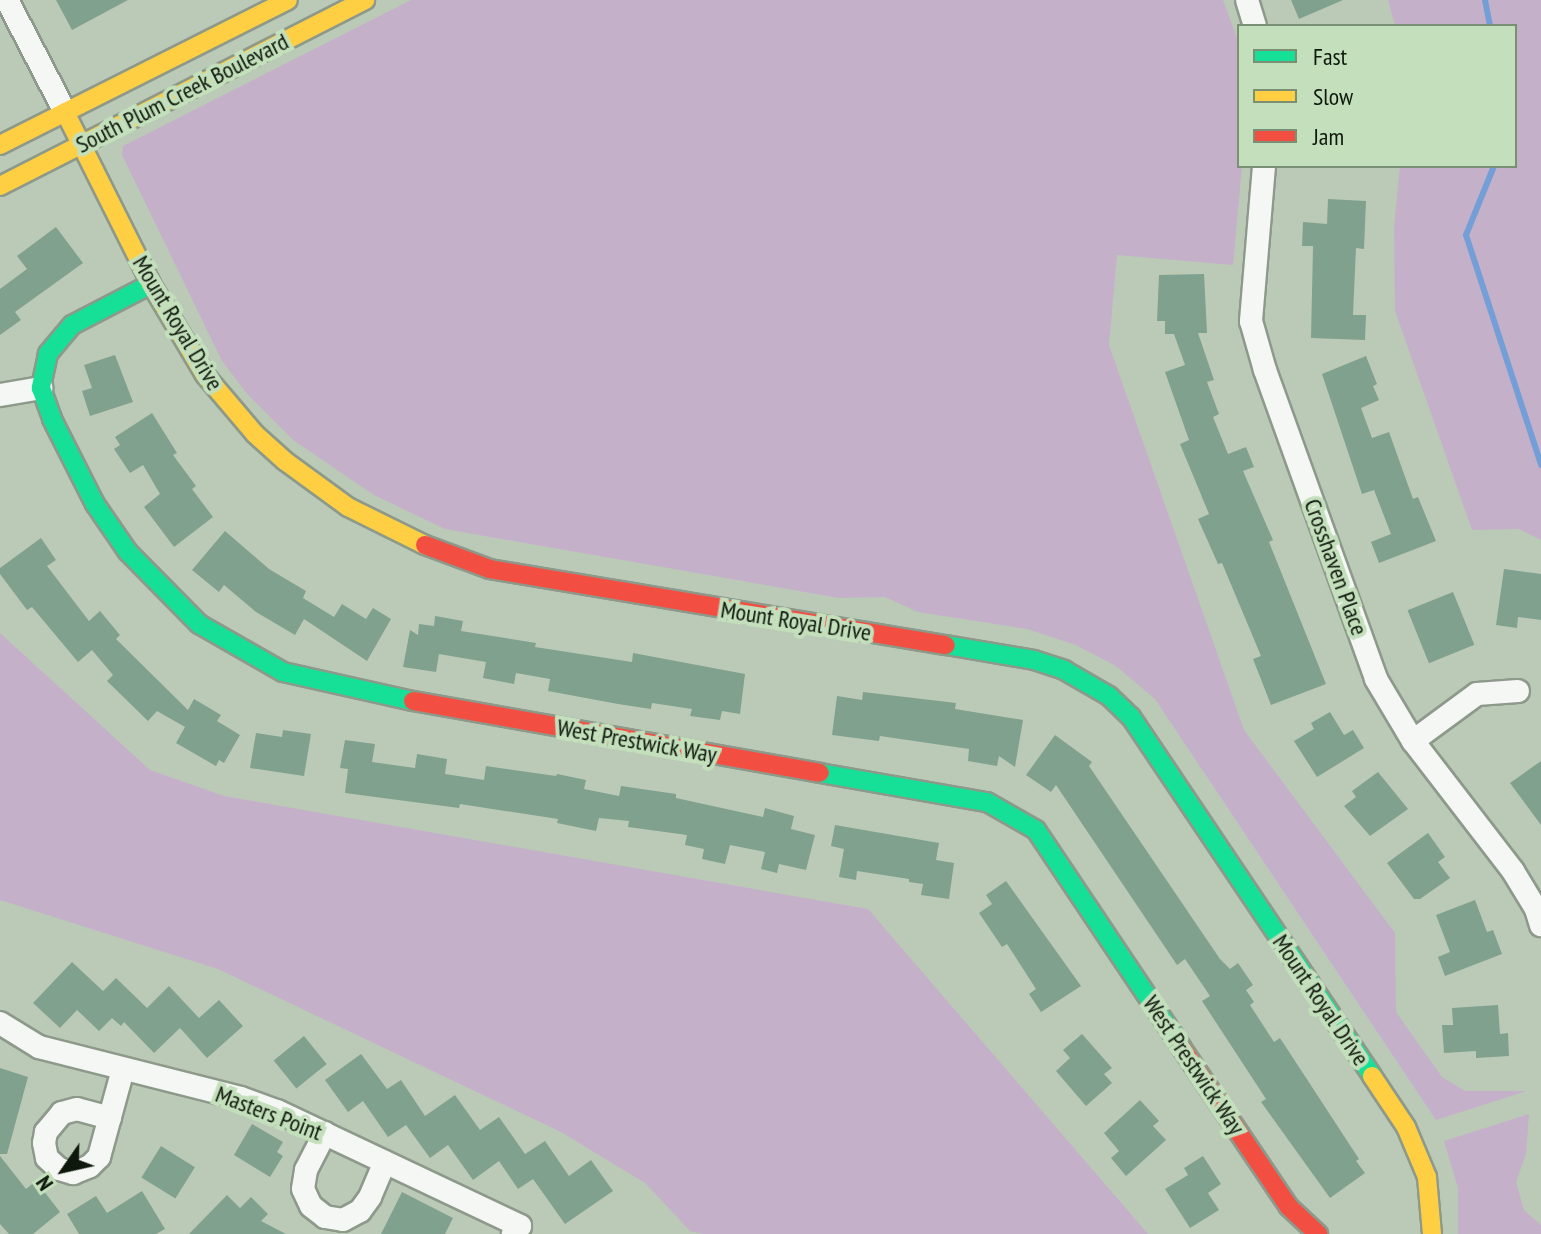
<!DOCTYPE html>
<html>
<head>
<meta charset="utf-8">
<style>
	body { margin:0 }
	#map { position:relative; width:1541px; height:1234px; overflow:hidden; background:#bbcab7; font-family:"PT Sans Narrow",sans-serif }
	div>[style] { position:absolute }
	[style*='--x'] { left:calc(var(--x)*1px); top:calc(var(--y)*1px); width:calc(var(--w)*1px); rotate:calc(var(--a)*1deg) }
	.green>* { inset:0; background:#c4b0c9 }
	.stream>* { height:6px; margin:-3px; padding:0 3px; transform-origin:3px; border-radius:3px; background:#749fd6 }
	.building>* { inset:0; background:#80a18e; transform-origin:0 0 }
	.roads { filter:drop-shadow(2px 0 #8d998a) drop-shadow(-2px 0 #8d998a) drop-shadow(0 2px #8d998a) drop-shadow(0 -2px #8d998a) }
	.street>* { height:22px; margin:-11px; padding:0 11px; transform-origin:11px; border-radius:11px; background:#f5f7f4 }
	.fast>* { height:18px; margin:-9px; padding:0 9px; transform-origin:9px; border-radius:9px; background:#16e098 }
	.slow>* { height:18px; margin:-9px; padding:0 9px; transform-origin:9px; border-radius:9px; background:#ffcf43 }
	.jam>* { height:18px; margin:-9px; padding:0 9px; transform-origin:9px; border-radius:9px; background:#f24e42 }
	span { translate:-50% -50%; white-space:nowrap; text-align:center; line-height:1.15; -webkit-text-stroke:8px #c3dfbb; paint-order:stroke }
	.street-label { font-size:24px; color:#0e180c }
	.legend { position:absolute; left:1237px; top:24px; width:280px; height:144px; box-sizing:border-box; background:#c3dfbb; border:2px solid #7b8f75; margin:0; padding:10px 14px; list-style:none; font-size:24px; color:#0e180c }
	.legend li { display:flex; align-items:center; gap:16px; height:40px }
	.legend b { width:40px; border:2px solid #7b8f75 }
	.north { position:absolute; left:24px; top:1130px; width:80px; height:80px; -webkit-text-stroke:6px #c3dfbb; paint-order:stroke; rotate:236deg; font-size:22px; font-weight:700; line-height:32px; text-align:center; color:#0e180c }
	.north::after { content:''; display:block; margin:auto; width:28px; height:36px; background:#0e180c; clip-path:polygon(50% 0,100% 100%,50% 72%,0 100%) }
</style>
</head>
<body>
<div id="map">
	<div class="green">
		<div style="clip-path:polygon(411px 0,1223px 0,1239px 43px,1242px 166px,1233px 265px,1117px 255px,1109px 345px,1244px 730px,1395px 933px,1396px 1012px,1442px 1077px,1465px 1091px,1527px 1091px,1436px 1120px,1155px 699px,1116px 666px,1076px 645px,1027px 629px,918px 612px,885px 597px,839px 598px,445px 529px,374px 495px,293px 440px,248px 395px,222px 361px,122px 155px,123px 146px)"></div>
		<div style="clip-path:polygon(1388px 0,1541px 0,1541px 540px,1519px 529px,1472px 530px,1395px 311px,1394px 227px,1400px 166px,1515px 166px,1515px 26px,1395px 26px)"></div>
		<div style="clip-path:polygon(0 633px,150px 770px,224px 796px,868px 909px,1148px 1234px,703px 1234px,690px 1231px,645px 1183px,561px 1132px,218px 969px,0 900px)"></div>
		<div style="clip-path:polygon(1529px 1114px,1526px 1154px,1516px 1182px,1524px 1210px,1541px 1225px,1541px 1234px,1458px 1234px,1458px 1188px,1444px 1141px)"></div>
	</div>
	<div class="stream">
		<div style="--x:1485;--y:0;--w:26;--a:79"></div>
		<div style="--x:1494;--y:166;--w:74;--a:112.1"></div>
		<div style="--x:1466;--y:235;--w:242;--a:71.9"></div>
	</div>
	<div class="building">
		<div style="clip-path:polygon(56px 0,128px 0,72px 30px)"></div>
		<div style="clip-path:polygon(1291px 0,1343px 0,1299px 19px)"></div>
		<div style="clip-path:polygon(1328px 199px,1366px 201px,1364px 249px,1356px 248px,1353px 315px,1366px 315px,1365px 340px,1311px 338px,1313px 246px,1302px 246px,1303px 222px,1327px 224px)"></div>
		<div style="clip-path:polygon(56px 227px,83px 263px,15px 312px,21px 320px,0 335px,0 289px,27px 269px,17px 256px)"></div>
		<div style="clip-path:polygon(1204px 274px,1207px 333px,1198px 333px,1214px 380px,1207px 382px,1219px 414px,1213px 417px,1228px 454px,1246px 447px,1254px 467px,1243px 471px,1273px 540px,1269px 542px,1326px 684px,1271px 705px,1253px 659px,1261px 656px,1222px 563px,1218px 564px,1198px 519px,1209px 514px,1180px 444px,1189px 440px,1165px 372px,1185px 365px,1174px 334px,1165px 334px,1165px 321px,1157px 321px,1159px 275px)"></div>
		<div style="clip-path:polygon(115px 355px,133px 402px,90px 416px,82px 391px,92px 388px,84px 365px)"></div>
		<div style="clip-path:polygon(1366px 356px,1377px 384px,1373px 386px,1379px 400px,1361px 408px,1372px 438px,1389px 432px,1413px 499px,1418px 497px,1436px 541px,1379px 563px,1371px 542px,1391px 534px,1374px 490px,1362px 494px,1322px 374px)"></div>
		<div style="clip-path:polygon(152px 413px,177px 453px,173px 455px,196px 486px,192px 489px,213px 517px,174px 547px,144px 507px,160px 494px,143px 465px,130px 473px,114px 449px,120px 445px,115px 437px)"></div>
		<div style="clip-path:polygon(225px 531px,269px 569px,306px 591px,303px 598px,334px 617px,342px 604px,366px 619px,373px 608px,391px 619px,367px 661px,304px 619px,295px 635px,256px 612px,224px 585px,219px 592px,192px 570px)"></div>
		<div style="clip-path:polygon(41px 538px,56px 560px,47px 566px,89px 621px,100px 611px,120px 635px,116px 639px,188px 710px,194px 699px,221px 715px,217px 721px,240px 735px,224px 763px,219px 760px,216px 766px,176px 743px,185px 727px,157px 711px,148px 721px,107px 681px,113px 675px,92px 650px,78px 662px,32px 607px,27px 610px,0 574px,0 568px)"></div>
		<div style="clip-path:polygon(1504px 569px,1541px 574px,1541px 620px,1518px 617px,1517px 628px,1496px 625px)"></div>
		<div style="left:1453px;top:592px;width:57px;height:49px;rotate:68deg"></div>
		<div style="clip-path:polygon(435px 616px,463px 621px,461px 631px,536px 643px,535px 647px,632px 662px,633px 653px,745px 674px,740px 714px,722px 711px,720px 720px,690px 716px,692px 709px,652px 703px,651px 709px,618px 704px,548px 691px,550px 679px,516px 673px,514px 684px,483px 678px,486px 662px,439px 654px,436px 672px,403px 667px,410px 630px,418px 635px,419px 624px,434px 626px)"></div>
		<div style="clip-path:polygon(863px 692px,956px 703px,955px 709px,1023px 720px,1015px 767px,999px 756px,997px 766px,968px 761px,969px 749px,880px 736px,879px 741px,832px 735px,837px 696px,862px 700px)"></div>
		<div style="clip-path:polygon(1330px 712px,1344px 735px,1353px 730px,1364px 748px,1317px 777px,1294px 741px,1314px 729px,1311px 723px)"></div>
		<div style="clip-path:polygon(283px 730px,311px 734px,304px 776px,250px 768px,256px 733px,282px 737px)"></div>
		<div style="clip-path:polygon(1055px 735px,1092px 762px,1089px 766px,1220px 959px,1230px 969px,1238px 963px,1253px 985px,1246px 990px,1254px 1002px,1250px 1005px,1274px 1042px,1280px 1038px,1359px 1159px,1356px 1161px,1365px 1173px,1330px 1198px,1261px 1102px,1266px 1099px,1202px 1001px,1210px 996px,1185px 959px,1177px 965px,1056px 785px,1051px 792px,1026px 775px)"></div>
		<div style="clip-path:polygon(345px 740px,375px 744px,372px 762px,415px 768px,417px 754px,447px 759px,445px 774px,484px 780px,486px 766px,556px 776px,557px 774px,586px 780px,584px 789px,619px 796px,621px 786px,676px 794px,676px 798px,763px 817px,765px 808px,794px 816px,791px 829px,815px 835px,806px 870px,779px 864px,777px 873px,761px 869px,765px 852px,730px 845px,725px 864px,702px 859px,704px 849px,685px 845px,687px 835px,628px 827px,629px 821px,599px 818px,596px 831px,557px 823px,558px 819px,460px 804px,459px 808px,345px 793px,348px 769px,340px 768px)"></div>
		<div style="clip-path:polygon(1541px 761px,1541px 825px,1510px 783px)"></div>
		<div style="clip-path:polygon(1378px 772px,1408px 809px,1370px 836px,1344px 806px,1356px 797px,1352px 791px)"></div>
		<div style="clip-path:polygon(835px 825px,939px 843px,936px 860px,954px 863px,949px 899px,921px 895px,923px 884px,909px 882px,909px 879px,857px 871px,856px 880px,839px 877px,844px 849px,831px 846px)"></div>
		<div style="clip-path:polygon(1428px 833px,1445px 857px,1438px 862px,1450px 878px,1420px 899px,1414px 899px,1387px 863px)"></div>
		<div style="clip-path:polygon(1006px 881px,1081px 986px,1041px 1012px,1029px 994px,1036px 989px,1007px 944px,1002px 947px,979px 913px,992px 904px,986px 895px)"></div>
		<div style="clip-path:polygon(1475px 900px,1487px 932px,1493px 930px,1502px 954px,1445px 976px,1438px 957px,1450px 952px,1436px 915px)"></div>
		<div style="clip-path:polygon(72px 962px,103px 991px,116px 978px,147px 1008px,169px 986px,199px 1018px,219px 1000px,243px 1026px,207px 1058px,180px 1028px,154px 1053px,124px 1022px,121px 1026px,112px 1018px,99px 1031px,77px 1010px,60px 1028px,33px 1003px)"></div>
		<div style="clip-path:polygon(1498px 1005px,1500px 1034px,1508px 1033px,1509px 1056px,1476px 1058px,1476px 1051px,1444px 1053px,1442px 1025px,1453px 1025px,1452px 1008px)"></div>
		<div style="clip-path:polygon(1082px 1034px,1112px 1068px,1104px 1074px,1112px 1083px,1086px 1106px,1056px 1071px,1070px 1058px,1063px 1050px)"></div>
		<div style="left:304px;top:1036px;width:36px;height:39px;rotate:51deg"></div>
		<div style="clip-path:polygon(361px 1054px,387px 1089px,401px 1080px,425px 1116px,455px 1095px,480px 1130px,499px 1117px,525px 1154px,545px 1141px,569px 1176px,591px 1160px,613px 1191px,565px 1224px,533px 1179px,518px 1189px,499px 1161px,473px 1180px,448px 1145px,430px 1158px,406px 1125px,388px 1137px,363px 1101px,348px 1112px,325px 1080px)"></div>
		<div style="clip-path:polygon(0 1068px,28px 1077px,7px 1154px,0 1154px)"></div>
		<div style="clip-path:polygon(1140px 1100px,1159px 1121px,1153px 1126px,1166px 1140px,1126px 1176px,1111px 1158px,1119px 1151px,1104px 1133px)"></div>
		<div style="clip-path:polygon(252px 1124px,283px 1142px,277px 1152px,283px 1156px,270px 1177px,234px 1155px)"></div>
		<div style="left:161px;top:1146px;width:40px;height:37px;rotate:32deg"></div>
		<div style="clip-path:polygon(0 1156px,26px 1189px,36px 1181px,60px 1212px,33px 1234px,9px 1234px,0 1224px)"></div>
		<div style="clip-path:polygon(1203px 1156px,1221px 1184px,1208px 1193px,1219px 1210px,1190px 1228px,1165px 1189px,1188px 1175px,1184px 1168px)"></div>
		<div style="clip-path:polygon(142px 1191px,165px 1229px,156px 1234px,79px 1234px,67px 1214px,96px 1196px,107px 1213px)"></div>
		<div style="clip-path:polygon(402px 1192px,453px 1218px,445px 1234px,381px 1234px)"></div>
		<div style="clip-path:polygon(227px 1195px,240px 1208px,251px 1197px,268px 1214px,261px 1221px,286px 1234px,189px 1234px)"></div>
	</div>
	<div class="roads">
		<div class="street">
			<div style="--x:7;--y:0;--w:126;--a:62.6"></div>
			<div style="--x:1247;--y:0;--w:27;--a:73"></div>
			<div style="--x:1264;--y:166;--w:156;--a:94.8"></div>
			<div style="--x:1251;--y:321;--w:51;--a:74.1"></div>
			<div style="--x:1265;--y:370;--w:328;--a:70.2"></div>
			<div style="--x:1376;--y:679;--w:72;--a:59.2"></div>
			<div style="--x:1413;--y:741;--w:164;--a:52.4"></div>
			<div style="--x:1513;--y:871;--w:44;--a:58.8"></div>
			<div style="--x:1536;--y:909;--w:17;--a:73"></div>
			<div style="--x:0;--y:395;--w:42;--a:-9.7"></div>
			<div style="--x:1413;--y:741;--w:79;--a:-36.3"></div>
			<div style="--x:1477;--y:694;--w:41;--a:-4.2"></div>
			<div style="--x:0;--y:1023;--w:46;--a:31.6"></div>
			<div style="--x:39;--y:1047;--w:208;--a:14.2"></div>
			<div style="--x:241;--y:1098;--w:38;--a:20"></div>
			<div style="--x:277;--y:1111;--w:269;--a:25.3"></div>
			<div style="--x:520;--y:1226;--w:11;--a:131"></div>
			<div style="--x:110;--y:1118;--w:34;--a:-165"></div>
			<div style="--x:77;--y:1109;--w:16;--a:165"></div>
			<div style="--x:62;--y:1113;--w:25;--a:130"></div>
			<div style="--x:46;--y:1132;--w:11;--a:100"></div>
			<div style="--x:44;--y:1143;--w:15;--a:79"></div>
			<div style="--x:47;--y:1158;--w:16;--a:43"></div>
			<div style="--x:59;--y:1169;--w:15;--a:16"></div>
			<div style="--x:73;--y:1173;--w:18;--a:-22"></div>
			<div style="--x:90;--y:1166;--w:13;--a:-45"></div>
			<div style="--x:99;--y:1157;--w:91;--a:-74.7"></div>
			<div style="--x:325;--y:1133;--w:42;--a:117.2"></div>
			<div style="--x:306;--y:1170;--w:19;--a:99"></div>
			<div style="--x:303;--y:1189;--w:19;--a:65"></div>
			<div style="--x:311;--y:1206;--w:18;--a:38"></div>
			<div style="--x:325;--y:1217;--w:18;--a:9"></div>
			<div style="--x:343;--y:1220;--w:19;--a:-28"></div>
			<div style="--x:360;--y:1211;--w:17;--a:-54"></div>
			<div style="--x:370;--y:1197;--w:38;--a:-67"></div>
		</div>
		<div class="fast">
			<div style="--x:151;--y:284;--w:89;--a:152.6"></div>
			<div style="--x:72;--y:325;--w:38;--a:130"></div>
			<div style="--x:48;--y:354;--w:35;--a:102"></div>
			<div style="--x:41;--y:388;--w:33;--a:70"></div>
			<div style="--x:52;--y:419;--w:95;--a:63.2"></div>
			<div style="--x:95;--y:504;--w:58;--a:55.5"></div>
			<div style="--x:128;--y:552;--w:101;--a:45.4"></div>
			<div style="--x:199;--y:624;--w:97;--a:29.7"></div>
			<div style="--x:283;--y:672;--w:133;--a:12.6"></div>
			<div style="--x:946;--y:645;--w:89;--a:9.7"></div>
			<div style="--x:1034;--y:660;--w:32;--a:18"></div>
			<div style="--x:1064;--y:670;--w:52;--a:30"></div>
			<div style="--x:1109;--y:696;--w:30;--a:44"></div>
			<div style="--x:1131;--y:717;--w:432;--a:56.1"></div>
			<div style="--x:820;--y:773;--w:169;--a:9.9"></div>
			<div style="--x:987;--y:802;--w:56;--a:29.7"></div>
			<div style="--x:1036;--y:830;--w:261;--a:56.2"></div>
		</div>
		<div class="slow">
			<div style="--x:65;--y:112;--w:192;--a:63.4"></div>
			<div style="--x:151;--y:284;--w:106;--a:59.3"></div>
			<div style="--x:205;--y:375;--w:77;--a:49.7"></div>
			<div style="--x:255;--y:434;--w:40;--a:42"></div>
			<div style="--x:285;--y:461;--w:78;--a:36.1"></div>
			<div style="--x:348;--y:507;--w:86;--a:26.3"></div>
			<div style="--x:0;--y:145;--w:322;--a:-26.7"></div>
			<div style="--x:0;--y:186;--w:410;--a:-27"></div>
			<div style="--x:1372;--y:1076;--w:61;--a:56.3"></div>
			<div style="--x:1406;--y:1127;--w:54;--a:67.2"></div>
			<div style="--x:1427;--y:1177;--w:57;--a:85"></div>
		</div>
		<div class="jam">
			<div style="--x:425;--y:545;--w:69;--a:20.3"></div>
			<div style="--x:490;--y:569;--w:462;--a:9.5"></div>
			<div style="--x:413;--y:701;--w:413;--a:10"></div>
			<div style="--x:1181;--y:1047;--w:193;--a:56"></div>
			<div style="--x:1289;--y:1207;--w:40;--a:43"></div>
		</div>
	</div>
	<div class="street-label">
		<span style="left:182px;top:93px;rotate:-27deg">South Plum Creek Boulevard</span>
		<span style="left:178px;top:323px;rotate:59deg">Mount Royal Drive</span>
		<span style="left:1336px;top:567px;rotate:70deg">Crosshaven Place</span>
		<span style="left:796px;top:621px;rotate:9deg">Mount Royal Drive</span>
		<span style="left:637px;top:741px;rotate:10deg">West Prestwick Way</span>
		<span style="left:1321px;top:1000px;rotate:56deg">Mount Royal Drive</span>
		<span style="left:1194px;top:1065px;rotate:56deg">West Prestwick Way</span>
		<span style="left:269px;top:1113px;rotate:21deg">Masters Point</span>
	</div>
	<ul class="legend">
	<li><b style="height:10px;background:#16e098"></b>Fast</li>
	<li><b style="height:10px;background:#ffcf43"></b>Slow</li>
	<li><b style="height:10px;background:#f24e42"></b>Jam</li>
	</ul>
	<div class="north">N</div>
</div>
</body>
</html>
